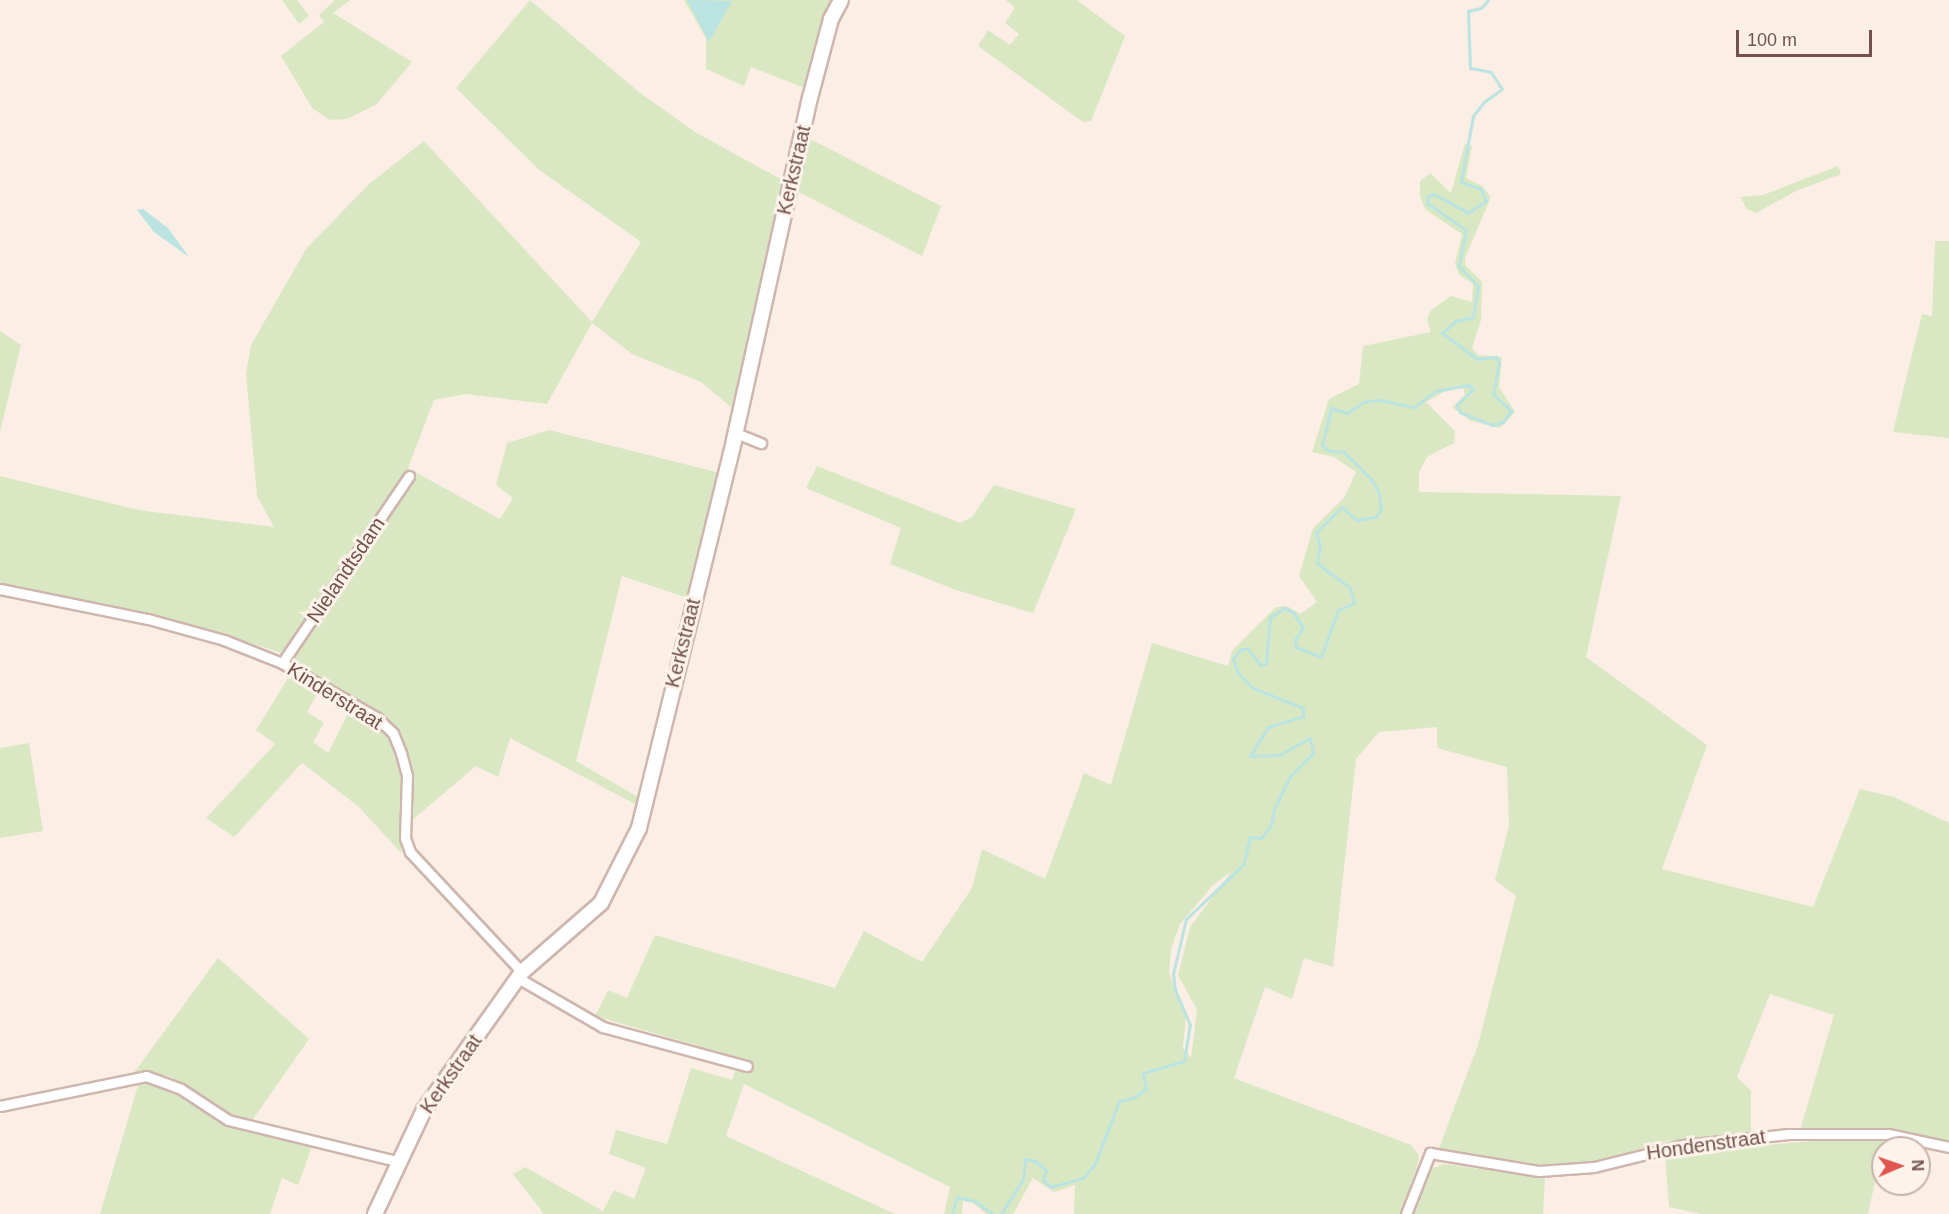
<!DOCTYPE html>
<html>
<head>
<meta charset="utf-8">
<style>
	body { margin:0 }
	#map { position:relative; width:1949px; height:1214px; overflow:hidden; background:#fbeee4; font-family:Helvetica,sans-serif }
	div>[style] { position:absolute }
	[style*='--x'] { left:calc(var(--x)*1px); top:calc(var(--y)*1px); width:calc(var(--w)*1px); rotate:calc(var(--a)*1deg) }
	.green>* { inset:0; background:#d9e8c3 }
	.water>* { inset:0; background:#bae3e2 }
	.stream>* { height:3px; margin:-1.5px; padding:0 1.5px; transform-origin:1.5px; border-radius:1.5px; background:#bae3e2 }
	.roads { filter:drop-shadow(2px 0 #ceb6ae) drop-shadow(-2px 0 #ceb6ae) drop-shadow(0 2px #ceb6ae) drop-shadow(0 -2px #ceb6ae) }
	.street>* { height:9px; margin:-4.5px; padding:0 4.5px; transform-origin:4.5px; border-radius:4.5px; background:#fff }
	.secondary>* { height:14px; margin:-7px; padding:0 7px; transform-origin:7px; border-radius:7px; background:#fff }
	span { translate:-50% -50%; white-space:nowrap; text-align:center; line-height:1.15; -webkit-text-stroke:6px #fef3ea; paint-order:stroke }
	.street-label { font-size:20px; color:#72524b }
	.north { position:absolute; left:1871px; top:1136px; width:60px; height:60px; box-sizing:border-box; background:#fef3ea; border:2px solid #c6b3aa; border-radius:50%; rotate:88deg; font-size:16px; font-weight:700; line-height:24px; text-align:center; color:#72524b }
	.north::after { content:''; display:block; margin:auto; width:21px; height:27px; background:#df554f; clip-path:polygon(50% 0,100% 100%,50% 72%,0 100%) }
	.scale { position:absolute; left:1736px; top:30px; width:136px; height:27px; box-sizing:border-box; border:3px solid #72524b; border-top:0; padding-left:8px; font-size:18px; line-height:21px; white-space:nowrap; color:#72524b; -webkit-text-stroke:4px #fef3ea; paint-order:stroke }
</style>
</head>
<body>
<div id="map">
	<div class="green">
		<div style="clip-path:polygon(282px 0,297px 0,309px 16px,299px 24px)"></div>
		<div style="clip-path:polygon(335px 0,350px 0,333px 13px,412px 62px,377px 104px,347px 119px,330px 120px,312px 108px,281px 56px,324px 22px,319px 15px)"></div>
		<div style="clip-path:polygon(530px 0,640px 93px,695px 132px,786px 182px,736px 411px,701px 382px,632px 354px,592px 323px,547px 404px,466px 394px,434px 400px,408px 468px,500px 519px,513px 498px,496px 485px,507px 443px,549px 430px,720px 473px,688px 598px,622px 576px,576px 761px,638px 797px,637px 805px,510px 738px,498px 777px,476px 766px,411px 821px,412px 777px,403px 739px,390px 722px,295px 665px,292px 656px,201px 628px,0 583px,0 476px,138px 510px,274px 527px,257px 496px,246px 374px,251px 345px,306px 249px,369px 184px,424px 141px,592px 322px,641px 242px,538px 169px,456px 88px)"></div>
		<div style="clip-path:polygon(684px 0,831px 0,816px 39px,807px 89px,751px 67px,744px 86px,706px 69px,706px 38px)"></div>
		<div style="clip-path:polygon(1006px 0,1077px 0,1125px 36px,1091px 121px,1083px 122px,978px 46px,988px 30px,1010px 45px,1019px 34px,1005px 23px,1015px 8px)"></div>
		<div style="clip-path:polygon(806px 137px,941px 206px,922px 256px,795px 190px)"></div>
		<div style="clip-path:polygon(evenodd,1465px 143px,1472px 146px,1466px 178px,1482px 186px,1491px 197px,1465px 258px,1465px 265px,1482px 282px,1481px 320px,1472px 348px,1478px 355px,1502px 357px,1499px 387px,1515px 412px,1500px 428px,1471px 421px,1452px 407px,1465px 395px,1463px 387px,1444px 392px,1426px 402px,1455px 431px,1454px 443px,1427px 457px,1419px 472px,1419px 492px,1621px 496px,1586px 657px,1707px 745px,1662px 869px,1813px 907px,1860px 789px,1894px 797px,1949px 823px,1949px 1141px,1860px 1128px,1800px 1130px,1834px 1015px,1770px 994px,1737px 1077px,1751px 1091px,1751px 1134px,1668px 1141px,1576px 1167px,1538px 1166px,1438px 1151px,1478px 1045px,1516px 896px,1495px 880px,1509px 826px,1507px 767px,1437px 748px,1437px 727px,1379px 732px,1356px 759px,1333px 967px,1304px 958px,1292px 999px,1265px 987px,1234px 1078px,1411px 1145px,1419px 1155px,1418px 1163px,1401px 1214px,1074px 1214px,1075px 1185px,1054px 1192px,1033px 1178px,1013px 1214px,986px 1214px,973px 1203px,963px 1201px,962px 1214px,944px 1214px,950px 1187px,744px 1084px,726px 1136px,895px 1214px,544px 1214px,513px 1174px,525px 1167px,603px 1211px,614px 1190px,634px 1199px,646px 1168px,609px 1154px,616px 1130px,667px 1144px,691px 1068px,732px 1080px,740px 1058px,595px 1016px,608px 990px,627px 998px,655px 935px,835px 988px,864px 931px,922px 962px,972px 888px,982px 849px,1045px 879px,1084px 773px,1111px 785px,1152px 643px,1228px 666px,1232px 651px,1276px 607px,1287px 606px,1300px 614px,1317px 602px,1299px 576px,1313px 528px,1344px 498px,1356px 472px,1334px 457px,1312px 452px,1329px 399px,1359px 384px,1363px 346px,1431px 332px,1427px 320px,1431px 310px,1451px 296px,1472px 302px,1473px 284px,1459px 275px,1455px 264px,1462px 234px,1426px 210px,1420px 197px,1420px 181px,1430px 173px,1451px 193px,1465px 143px,1232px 871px,1190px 927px,1178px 975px,1197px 1010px,1191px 1058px,1183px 1048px,1186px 1018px,1169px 973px,1171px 949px,1180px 924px,1213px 885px,1232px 871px)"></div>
		<div style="clip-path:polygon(1838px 166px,1841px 174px,1796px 191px,1756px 213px,1747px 209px,1740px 197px,1763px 195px)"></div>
		<div style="clip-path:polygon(1935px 241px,1949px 241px,1949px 438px,1893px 432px,1922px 314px,1932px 316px)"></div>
		<div style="clip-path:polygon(0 331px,21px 345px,0 432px)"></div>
		<div style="clip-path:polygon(817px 466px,960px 523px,972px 517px,994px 485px,1076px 509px,1033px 613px,956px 590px,890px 564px,901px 528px,806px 488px)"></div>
		<div style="clip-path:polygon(290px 675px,319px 690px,307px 712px,324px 723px,313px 742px,328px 753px,350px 709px,388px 735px,402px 774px,401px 853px,359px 807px,302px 763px,234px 837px,206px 818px,275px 744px,256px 730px)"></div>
		<div style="clip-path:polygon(29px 743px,43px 831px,0 838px,0 748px)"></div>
		<div style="clip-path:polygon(218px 958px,309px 1039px,251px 1122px,230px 1116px,169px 1076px,133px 1074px)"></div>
		<div style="clip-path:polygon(139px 1082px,163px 1085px,223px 1125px,313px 1144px,298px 1185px,282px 1178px,270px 1214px,100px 1214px)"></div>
		<div style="clip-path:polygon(1813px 1141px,1884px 1141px,1868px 1214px,1701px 1214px,1669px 1207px,1665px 1154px)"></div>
		<div style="clip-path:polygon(1444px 1164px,1545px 1178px,1543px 1214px,1412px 1214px,1428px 1170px)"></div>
	</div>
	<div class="water">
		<div style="clip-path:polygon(687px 0,732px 1px,709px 42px)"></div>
		<div style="clip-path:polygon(143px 209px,168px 228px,189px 257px,154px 232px,137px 210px)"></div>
	</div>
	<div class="stream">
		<div style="--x:952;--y:1214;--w:18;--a:-74"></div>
		<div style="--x:957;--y:1197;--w:18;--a:13"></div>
		<div style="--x:975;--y:1201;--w:22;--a:36"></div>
		<div style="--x:1001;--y:1214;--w:41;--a:-57.8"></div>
		<div style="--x:1023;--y:1179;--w:20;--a:-84"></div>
		<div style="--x:1025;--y:1159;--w:10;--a:11"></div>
		<div style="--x:1035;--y:1161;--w:14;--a:39"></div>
		<div style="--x:1046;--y:1170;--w:10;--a:107"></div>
		<div style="--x:1043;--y:1180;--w:11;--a:41"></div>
		<div style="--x:1051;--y:1187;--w:33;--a:-16"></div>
		<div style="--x:1083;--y:1178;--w:18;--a:-49"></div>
		<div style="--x:1095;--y:1164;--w:67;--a:-69.1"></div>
		<div style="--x:1119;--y:1101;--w:14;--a:-12"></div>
		<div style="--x:1133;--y:1098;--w:16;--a:-35"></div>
		<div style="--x:1146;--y:1089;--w:16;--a:-101"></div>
		<div style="--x:1143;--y:1073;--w:43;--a:-16.3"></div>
		<div style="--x:1184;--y:1061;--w:36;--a:-81"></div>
		<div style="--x:1190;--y:1025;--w:38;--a:-113"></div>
		<div style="--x:1175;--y:990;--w:16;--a:-97"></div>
		<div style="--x:1173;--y:974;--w:57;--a:-76.7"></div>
		<div style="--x:1186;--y:919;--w:79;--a:-43.5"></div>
		<div style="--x:1243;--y:865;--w:29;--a:-76"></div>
		<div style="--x:1250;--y:837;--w:11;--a:5"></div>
		<div style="--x:1261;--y:838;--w:16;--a:-52"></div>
		<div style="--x:1271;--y:825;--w:16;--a:-79"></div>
		<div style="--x:1274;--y:809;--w:37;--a:-64"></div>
		<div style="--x:1290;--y:776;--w:33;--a:-45"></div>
		<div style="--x:1313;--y:753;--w:15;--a:-101"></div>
		<div style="--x:1310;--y:738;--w:35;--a:151"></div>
		<div style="--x:1279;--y:755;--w:29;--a:178"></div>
		<div style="--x:1250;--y:756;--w:34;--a:-58"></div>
		<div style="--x:1268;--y:727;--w:37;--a:-17"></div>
		<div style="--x:1303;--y:716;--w:8;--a:-90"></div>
		<div style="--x:1303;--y:708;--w:54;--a:-158.2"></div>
		<div style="--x:1253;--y:688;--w:21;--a:-135"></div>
		<div style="--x:1238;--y:673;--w:15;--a:-110"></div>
		<div style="--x:1233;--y:659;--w:13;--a:-51"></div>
		<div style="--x:1241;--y:649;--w:7;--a:0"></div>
		<div style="--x:1248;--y:649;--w:20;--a:53"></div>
		<div style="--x:1260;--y:665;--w:6;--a:-9"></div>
		<div style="--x:1266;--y:664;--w:47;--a:-85.1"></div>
		<div style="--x:1270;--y:617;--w:17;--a:-33"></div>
		<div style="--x:1284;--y:608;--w:10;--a:24"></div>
		<div style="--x:1293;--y:612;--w:19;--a:58"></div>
		<div style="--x:1303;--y:628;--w:14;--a:124"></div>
		<div style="--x:1295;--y:640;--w:7;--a:82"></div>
		<div style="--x:1296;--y:647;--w:27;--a:22"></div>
		<div style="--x:1321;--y:657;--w:50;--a:-70.1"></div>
		<div style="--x:1338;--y:610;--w:17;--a:-24"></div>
		<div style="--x:1354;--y:603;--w:16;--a:-105"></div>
		<div style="--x:1350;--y:588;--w:41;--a:-142.9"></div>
		<div style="--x:1317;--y:563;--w:17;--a:-80"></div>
		<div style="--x:1320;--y:546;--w:15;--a:-106"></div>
		<div style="--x:1316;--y:532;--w:36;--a:-44"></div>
		<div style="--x:1342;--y:507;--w:19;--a:43"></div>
		<div style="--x:1356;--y:520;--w:20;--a:-9"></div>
		<div style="--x:1376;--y:517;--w:9;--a:-58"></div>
		<div style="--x:1381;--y:509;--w:17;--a:-97"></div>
		<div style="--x:1379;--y:492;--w:15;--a:-122"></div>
		<div style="--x:1371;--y:479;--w:38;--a:-135"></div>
		<div style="--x:1344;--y:452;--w:15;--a:-176"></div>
		<div style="--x:1329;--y:451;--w:9;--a:-139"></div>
		<div style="--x:1322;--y:445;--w:38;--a:-76"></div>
		<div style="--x:1331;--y:408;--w:17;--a:17"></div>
		<div style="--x:1347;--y:413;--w:20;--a:-33"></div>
		<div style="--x:1364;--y:402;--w:16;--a:-7"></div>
		<div style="--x:1380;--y:400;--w:35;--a:12"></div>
		<div style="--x:1414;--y:407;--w:26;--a:-37"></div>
		<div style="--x:1435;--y:391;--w:34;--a:-10"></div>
		<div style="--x:1468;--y:385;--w:6;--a:39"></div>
		<div style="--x:1473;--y:389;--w:23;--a:135"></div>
		<div style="--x:1457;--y:405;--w:8;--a:67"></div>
		<div style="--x:1460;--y:412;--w:35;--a:22"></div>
		<div style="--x:1492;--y:425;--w:11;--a:-15"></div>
		<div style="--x:1503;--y:422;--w:14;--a:-54"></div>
		<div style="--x:1511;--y:411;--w:25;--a:-137"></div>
		<div style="--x:1493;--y:394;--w:31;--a:-79"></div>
		<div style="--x:1499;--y:364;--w:8;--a:-113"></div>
		<div style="--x:1496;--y:357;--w:19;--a:174"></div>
		<div style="--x:1477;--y:359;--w:44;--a:-143.4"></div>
		<div style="--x:1442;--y:333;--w:18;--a:-41"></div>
		<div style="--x:1456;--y:321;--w:17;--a:-13"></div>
		<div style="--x:1473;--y:317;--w:31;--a:-81"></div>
		<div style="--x:1478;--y:286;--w:28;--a:-134"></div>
		<div style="--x:1459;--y:266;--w:37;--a:-79"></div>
		<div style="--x:1466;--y:230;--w:47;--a:-145.3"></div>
		<div style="--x:1427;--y:203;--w:7;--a:-82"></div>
		<div style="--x:1428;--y:196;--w:6;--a:-18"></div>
		<div style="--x:1434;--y:194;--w:39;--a:29"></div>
		<div style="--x:1468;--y:213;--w:22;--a:-34"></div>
		<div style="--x:1486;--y:201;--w:13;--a:-113"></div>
		<div style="--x:1481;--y:189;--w:21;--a:-161"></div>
		<div style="--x:1461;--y:182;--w:67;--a:-79.7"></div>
		<div style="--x:1473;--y:116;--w:18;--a:-52"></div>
		<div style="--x:1484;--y:102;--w:22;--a:-36"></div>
		<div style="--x:1502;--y:89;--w:20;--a:-123"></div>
		<div style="--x:1491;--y:72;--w:21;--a:-169"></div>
		<div style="--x:1470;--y:68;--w:57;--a:-92"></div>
		<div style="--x:1468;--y:11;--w:13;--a:-13"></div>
		<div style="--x:1481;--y:8;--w:11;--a:-49"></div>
	</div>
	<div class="roads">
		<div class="street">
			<div style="--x:736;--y:433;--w:27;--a:22"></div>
			<div style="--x:0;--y:589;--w:151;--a:11.5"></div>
			<div style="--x:148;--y:619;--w:79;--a:15.4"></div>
			<div style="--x:224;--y:640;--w:62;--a:21.6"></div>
			<div style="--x:282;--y:663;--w:108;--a:29.9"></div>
			<div style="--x:376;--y:717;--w:23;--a:43"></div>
			<div style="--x:393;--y:733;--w:22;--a:68"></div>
			<div style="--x:401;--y:753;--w:24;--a:75"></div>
			<div style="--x:407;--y:776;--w:62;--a:91.8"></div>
			<div style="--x:405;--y:838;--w:15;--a:70"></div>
			<div style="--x:410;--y:852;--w:164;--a:47"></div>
			<div style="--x:282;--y:663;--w:226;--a:-55.8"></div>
			<div style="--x:518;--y:978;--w:98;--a:30"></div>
			<div style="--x:603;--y:1027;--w:149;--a:15.2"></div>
			<div style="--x:0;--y:1106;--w:149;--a:-11.6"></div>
			<div style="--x:146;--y:1076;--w:37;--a:20"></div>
			<div style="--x:181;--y:1089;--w:56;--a:33.4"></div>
			<div style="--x:228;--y:1120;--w:177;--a:13.7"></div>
			<div style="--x:1406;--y:1214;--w:66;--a:-68.5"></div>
			<div style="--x:1430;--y:1153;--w:110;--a:9.4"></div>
			<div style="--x:1539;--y:1171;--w:55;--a:-4.2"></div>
			<div style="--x:1594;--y:1167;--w:92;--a:-13.9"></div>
			<div style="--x:1683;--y:1145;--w:106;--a:-6"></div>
			<div style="--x:1788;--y:1134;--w:100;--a:0"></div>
			<div style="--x:1888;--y:1134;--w:62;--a:12"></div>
		</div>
		<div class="secondary">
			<div style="--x:375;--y:1214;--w:115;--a:-64.8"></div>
			<div style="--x:424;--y:1110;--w:169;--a:-54.6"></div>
			<div style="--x:522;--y:972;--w:105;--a:-41.1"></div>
			<div style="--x:601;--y:903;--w:84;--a:-63.1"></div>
			<div style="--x:639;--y:828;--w:399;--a:-76.2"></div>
			<div style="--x:734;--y:440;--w:350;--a:-77.5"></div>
			<div style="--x:810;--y:98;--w:82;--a:-75.1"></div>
			<div style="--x:831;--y:19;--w:21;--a:-62"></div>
		</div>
	</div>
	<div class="street-label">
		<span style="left:794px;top:170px;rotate:-77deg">Kerkstraat</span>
		<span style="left:346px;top:570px;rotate:-56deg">Nielandtsdam</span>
		<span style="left:683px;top:643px;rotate:-76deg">Kerkstraat</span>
		<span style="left:335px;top:696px;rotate:32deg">Kinderstraat</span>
		<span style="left:451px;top:1074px;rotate:-55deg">Kerkstraat</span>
		<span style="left:1706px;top:1145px;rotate:-8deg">Hondenstraat</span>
	</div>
	<div class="north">N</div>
	<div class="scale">100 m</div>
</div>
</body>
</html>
